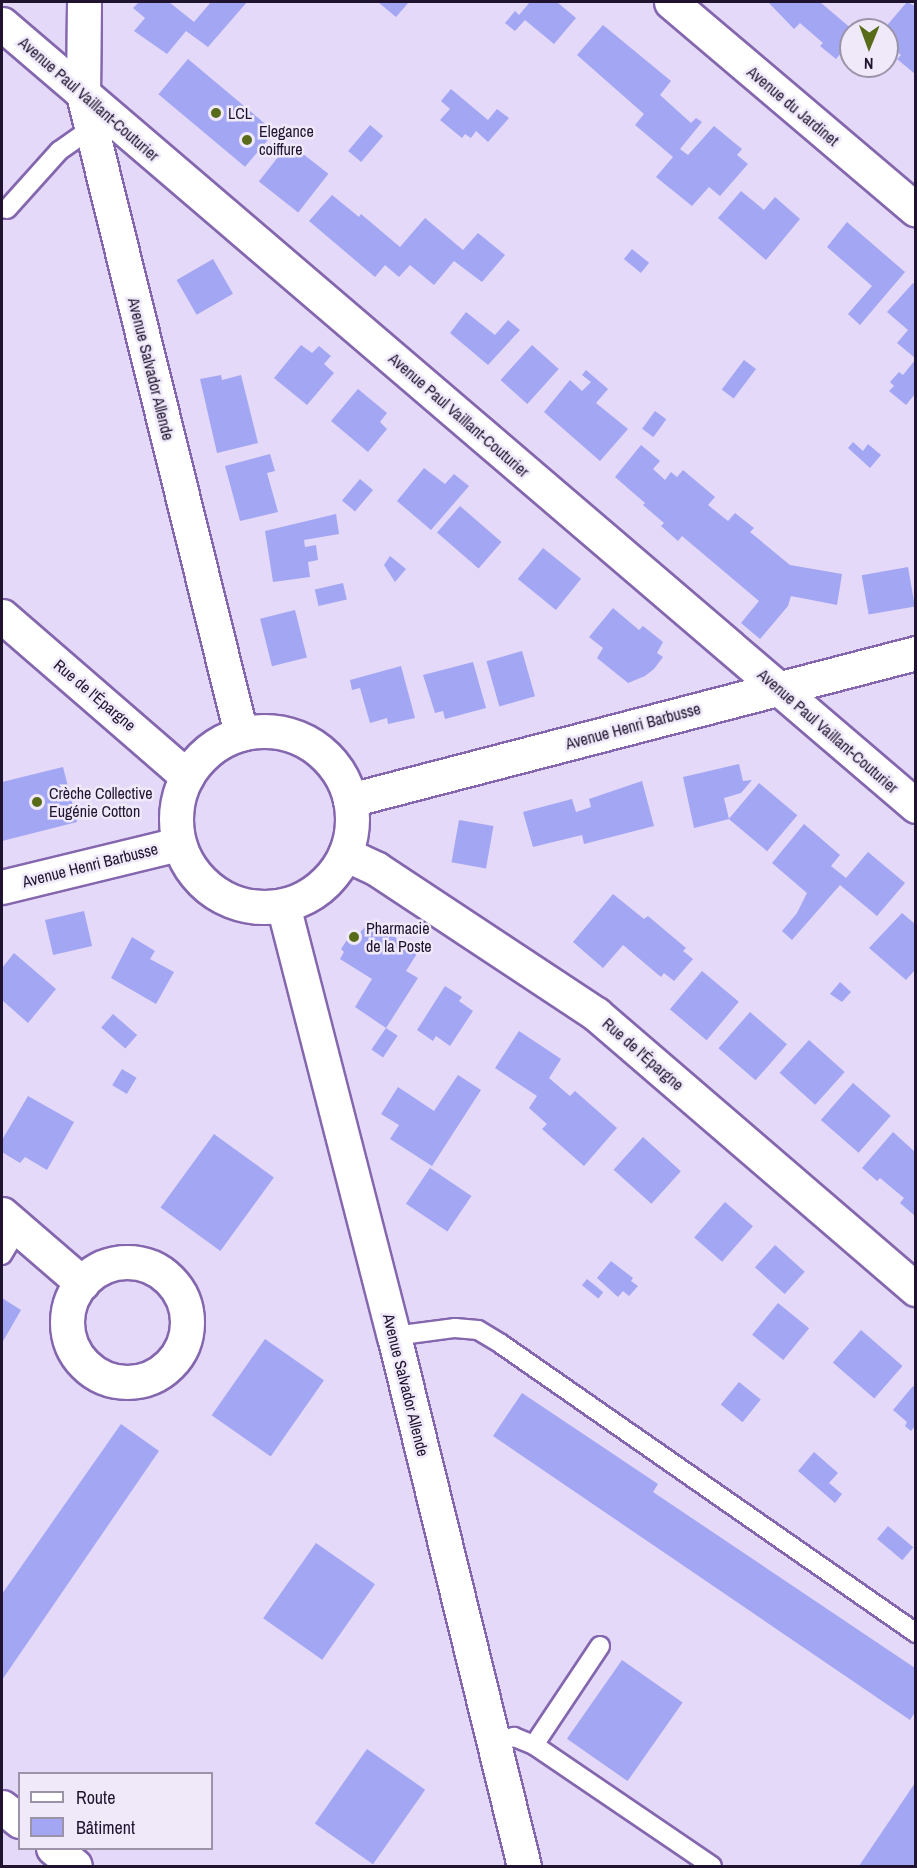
<!DOCTYPE html>
<html>
<head>
<meta charset="utf-8">
<style>
	body { margin:0 }
	#map { position:relative; width:917px; height:1868px; overflow:hidden; background:#e4d9f8; font-family:"Archivo Narrow",sans-serif }
	div>[style] { position:absolute }
	[style*='--x'] { left:calc(var(--x)*1px); top:calc(var(--y)*1px); width:calc(var(--w)*1px); rotate:calc(var(--a)*1deg) }
	.building>* { inset:0; background:#a3a6f2; transform-origin:0 0 }
	.roads { filter:drop-shadow(2px 0 #8467ae) drop-shadow(-2px 0 #8467ae) drop-shadow(0 2px #8467ae) drop-shadow(0 -2px #8467ae) }
	.service>* { height:18px; margin:-9px; padding:0 9px; transform-origin:9px; border-radius:9px; background:#fff }
	.minor>* { height:33px; margin:-16.5px; padding:0 16.5px; transform-origin:16.5px; border-radius:16.5px; background:#fff }
	.minor>.ring { margin:-16.5px; padding:0; box-sizing:content-box; background:none; border:33px solid #fff; border-radius:50% }
	.dots>* { width:16px; height:16px; translate:-50% -50%; box-sizing:border-box; border:3px solid #efe9f9; border-radius:50% }
	span { translate:-50% -50%; white-space:nowrap; text-align:center; line-height:1.15; -webkit-text-stroke:5px #efe9f9; paint-order:stroke }
	.street-label { font-size:16px; color:#1f132f }
	.poi-label { font-size:16px; color:#1f132f }
	.left { translate:0 -50%; text-align:left }
	.frame { position:absolute; inset:0; border:3px solid #1f132f; pointer-events:none }
	.legend { position:absolute; left:18px; top:1772px; width:195px; height:78px; box-sizing:border-box; background:#efe9f9; border:2px solid #9c93a8; margin:0; padding:8px 10px; list-style:none; font-size:18px; color:#1f132f }
	.legend li { display:flex; align-items:center; gap:12px; height:30px }
	.legend b { width:30px; border:2px solid #9c93a8 }
	.north { position:absolute; left:839px; top:18px; width:60px; height:60px; box-sizing:border-box; background:#efe9f9; border:2px solid #9c93a8; border-radius:50%; rotate:181deg; font-size:16px; font-weight:700; line-height:24px; text-align:center; color:#1f132f }
	.north::after { content:''; display:block; margin:auto; width:21px; height:27px; background:#586b18; clip-path:polygon(50% 0,100% 100%,50% 72%,0 100%) }
</style>
</head>
<body>
<div id="map">
	<div class="building">
		<div style="clip-path:polygon(139px 2px,169px 2px,194px 22px,211px 2px,247px 2px,208px 47px,186px 31px,167px 54px,134px 31px,145px 18px,133px 8px)"></div>
		<div style="clip-path:polygon(378px 2px,409px 2px,396px 17px)"></div>
		<div style="clip-path:polygon(530px 2px,557px 2px,576px 18px,554px 44px,525px 20px,515px 31px,505px 23px,515px 11px,519px 15px)"></div>
		<div style="clip-path:polygon(768px 2px,820px 2px,853px 30px,851px 30px,851px 42px,836px 59px,820px 46px,823px 43px,800px 23px,794px 29px)"></div>
		<div style="clip-path:polygon(907px 2px,915px 6px,915px 74px,897px 59px,901px 55px,887px 43px,887px 30px,883px 30px)"></div>
		<div style="clip-path:polygon(603px 25px,671px 81px,660px 95px,691px 123px,696px 118px,702px 122px,680px 149px,688px 155px,714px 126px,742px 149px,737px 155px,748px 164px,720px 196px,709px 187px,692px 206px,656px 177px,673px 157px,635px 125px,644px 114px,577px 55px)"></div>
		<div style="left:188px;top:59px;width:113px;height:46px;rotate:40deg"></div>
		<div style="clip-path:polygon(451px 89px,488px 120px,497px 109px,509px 118px,488px 142px,476px 131px,471px 138px,465px 134px,462px 138px,440px 120px,450px 109px,441px 101px)"></div>
		<div style="left:370px;top:125px;width:17px;height:34px;rotate:40deg"></div>
		<div style="left:289px;top:143px;width:50px;height:49px;rotate:38deg"></div>
		<div style="clip-path:polygon(741px 191px,764px 210px,775px 197px,800px 219px,766px 260px,718px 218px)"></div>
		<div style="clip-path:polygon(332px 195px,359px 217px,361px 214px,400px 247px,425px 218px,463px 250px,478px 233px,505px 255px,482px 282px,454px 261px,434px 285px,410px 265px,399px 277px,385px 265px,375px 277px,309px 221px)"></div>
		<div style="clip-path:polygon(847px 222px,905px 272px,860px 325px,848px 314px,872px 286px,827px 247px)"></div>
		<div style="left:632px;top:249px;width:22px;height:13px;rotate:39deg"></div>
		<div style="left:213px;top:259px;width:40px;height:42px;rotate:60deg"></div>
		<div style="clip-path:polygon(913px 283px,915px 285px,915px 358px,897px 343px,908px 330px,887px 312px)"></div>
		<div style="clip-path:polygon(466px 312px,495px 335px,508px 320px,520px 330px,488px 365px,450px 333px)"></div>
		<div style="clip-path:polygon(301px 345px,312px 353px,319px 346px,331px 356px,324px 364px,334px 373px,307px 405px,274px 378px)"></div>
		<div style="left:532px;top:345px;width:36px;height:47px;rotate:42deg"></div>
		<div style="left:744px;top:360px;width:15px;height:37px;rotate:37deg"></div>
		<div style="clip-path:polygon(915px 360px,915px 394px,906px 405px,889px 391px,894px 386px,890px 382px,899px 372px,903px 375px)"></div>
		<div style="clip-path:polygon(586px 370px,608px 389px,596px 403px,628px 429px,600px 461px,544px 412px,570px 380px,582px 391px,591px 382px,582px 375px)"></div>
		<div style="clip-path:polygon(221px 375px,222px 380px,241px 375px,258px 443px,217px 453px,200px 379px)"></div>
		<div style="clip-path:polygon(358px 389px,387px 413px,380px 422px,387px 429px,368px 452px,331px 421px)"></div>
		<div style="left:655px;top:411px;width:14px;height:22px;rotate:36deg"></div>
		<div style="clip-path:polygon(853px 442px,863px 451px,868px 444px,881px 455px,870px 468px,848px 448px)"></div>
		<div style="clip-path:polygon(641px 445px,660px 461px,653px 469px,665px 480px,671px 472px,677px 477px,683px 470px,715px 497px,708px 505px,728px 521px,735px 513px,754px 528px,750px 532px,790px 565px,842px 574px,837px 605px,791px 596px,788px 606px,760px 639px,741px 623px,759px 601px,682px 536px,678px 541px,661px 526px,664px 523px,643px 505px,645px 503px,615px 477px)"></div>
		<div style="clip-path:polygon(270px 454px,275px 471px,267px 473px,278px 512px,240px 521px,225px 466px)"></div>
		<div style="clip-path:polygon(424px 468px,445px 484px,454px 474px,469px 486px,431px 530px,397px 501px)"></div>
		<div style="left:360px;top:479px;width:17px;height:28px;rotate:40deg"></div>
		<div style="left:460px;top:506px;width:55px;height:35px;rotate:41deg"></div>
		<div style="clip-path:polygon(336px 514px,339px 534px,304px 540px,305px 547px,316px 545px,318px 560px,308px 562px,310px 577px,273px 582px,265px 531px)"></div>
		<div style="left:543px;top:548px;width:49px;height:40px;rotate:39deg"></div>
		<div style="clip-path:polygon(390px 556px,406px 569px,395px 582px,384px 565px)"></div>
		<div style="left:908px;top:567px;width:40px;height:47px;rotate:80deg"></div>
		<div style="left:343px;top:583px;width:17px;height:29px;rotate:77deg"></div>
		<div style="clip-path:polygon(613px 608px,639px 630px,643px 626px,663px 642px,657px 653px,663px 657px,654px 669px,645px 676px,628px 683px,597px 658px,603px 648px,589px 637px)"></div>
		<div style="left:295px;top:610px;width:49px;height:36px;rotate:76deg"></div>
		<div style="left:522px;top:651px;width:47px;height:37px;rotate:74deg"></div>
		<div style="clip-path:polygon(473px 662px,486px 708px,445px 719px,443px 711px,435px 713px,423px 675px)"></div>
		<div style="clip-path:polygon(401px 666px,415px 718px,388px 724px,387px 718px,370px 723px,360px 688px,352px 690px,350px 680px)"></div>
		<div style="clip-path:polygon(739px 764px,743px 781px,752px 780px,741px 793px,724px 798px,729px 819px,694px 828px,683px 777px)"></div>
		<div style="clip-path:polygon(63px 767px,77px 822px,2px 841px,2px 782px)"></div>
		<div style="clip-path:polygon(642px 781px,654px 826px,584px 844px,582px 835px,533px 847px,523px 812px,572px 799px,576px 812px,591px 807px,589px 799px)"></div>
		<div style="left:759px;top:783px;width:50px;height:47px;rotate:40deg"></div>
		<div style="left:459px;top:820px;width:35px;height:43px;rotate:10deg"></div>
		<div style="clip-path:polygon(804px 824px,840px 855px,831px 866px,846px 878px,868px 852px,905px 883px,877px 916px,840px 885px,792px 940px,782px 931px,797px 913px,807px 893px,772px 863px)"></div>
		<div style="clip-path:polygon(613px 894px,644px 919px,648px 916px,686px 948px,683px 951px,693px 959px,674px 981px,664px 973px,661px 977px,623px 945px,603px 968px,573px 942px)"></div>
		<div style="left:84px;top:911px;width:36px;height:40px;rotate:77deg"></div>
		<div style="clip-path:polygon(902px 913px,915px 924px,915px 970px,906px 980px,869px 948px)"></div>
		<div style="clip-path:polygon(370px 921px,418px 952px,406px 971px,418px 978px,386px 1028px,355px 1007px,372px 979px,340px 959px,344px 952px,341px 949px,347px 940px,351px 943px)"></div>
		<div style="clip-path:polygon(132px 937px,155px 951px,150px 959px,174px 972px,156px 1004px,111px 978px)"></div>
		<div style="clip-path:polygon(14px 953px,56px 989px,28px 1023px,2px 1000px,2px 968px)"></div>
		<div style="left:702px;top:971px;width:48px;height:50px;rotate:40deg"></div>
		<div style="clip-path:polygon(840px 982px,851px 992px,842px 1002px,830px 994px)"></div>
		<div style="clip-path:polygon(445px 986px,462px 997px,459px 1001px,473px 1011px,450px 1046px,436px 1036px,433px 1041px,417px 1030px)"></div>
		<div style="left:750px;top:1012px;width:49px;height:48px;rotate:41deg"></div>
		<div style="left:113px;top:1014px;width:32px;height:18px;rotate:41deg"></div>
		<div style="left:386px;top:1028px;width:14px;height:26px;rotate:34deg"></div>
		<div style="clip-path:polygon(519px 1031px,561px 1059px,549px 1078px,570px 1096px,575px 1091px,617px 1128px,584px 1166px,542px 1129px,547px 1124px,529px 1108px,537px 1096px,495px 1068px)"></div>
		<div style="left:809px;top:1040px;width:48px;height:44px;rotate:42deg"></div>
		<div style="left:122px;top:1069px;width:17px;height:19px;rotate:31deg"></div>
		<div style="clip-path:polygon(458px 1075px,481px 1090px,432px 1166px,390px 1139px,399px 1125px,381px 1114px,398px 1087px,434px 1111px)"></div>
		<div style="left:853px;top:1083px;width:50px;height:49px;rotate:41deg"></div>
		<div style="clip-path:polygon(28px 1096px,74px 1122px,47px 1170px,25px 1157px,20px 1163px,2px 1152px,2px 1140px)"></div>
		<div style="clip-path:polygon(893px 1132px,915px 1152px,915px 1216px,900px 1203px,904px 1198px,880px 1178px,877px 1181px,862px 1168px)"></div>
		<div style="left:214px;top:1134px;width:74px;height:91px;rotate:36deg"></div>
		<div style="left:643px;top:1137px;width:51px;height:44px;rotate:42deg"></div>
		<div style="left:430px;top:1168px;width:50px;height:43px;rotate:34deg"></div>
		<div style="left:725px;top:1202px;width:37px;height:47px;rotate:41deg"></div>
		<div style="left:775px;top:1245px;width:40px;height:30px;rotate:42deg"></div>
		<div style="clip-path:polygon(611px 1261px,633px 1278px,631px 1281px,638px 1286px,629px 1296px,623px 1291px,618px 1297px,597px 1278px)"></div>
		<div style="left:587px;top:1279px;width:21px;height:8px;rotate:39deg"></div>
		<div style="clip-path:polygon(2px 1298px,21px 1310px,2px 1343px)"></div>
		<div style="left:778px;top:1303px;width:40px;height:41px;rotate:39deg"></div>
		<div style="left:861px;top:1330px;width:55px;height:43px;rotate:41deg"></div>
		<div style="left:265px;top:1339px;width:72px;height:93px;rotate:35deg"></div>
		<div style="left:739px;top:1382px;width:28px;height:29px;rotate:39deg"></div>
		<div style="clip-path:polygon(913px 1386px,915px 1388px,915px 1426px,911px 1431px,905px 1426px,907px 1422px,893px 1410px)"></div>
		<div style="clip-path:polygon(522px 1393px,658px 1484px,653px 1492px,915px 1668px,915px 1712px,910px 1720px,493px 1436px)"></div>
		<div style="clip-path:polygon(121px 1424px,159px 1451px,2px 1680px,2px 1594px)"></div>
		<div style="clip-path:polygon(814px 1452px,838px 1473px,829px 1483px,842px 1494px,835px 1503px,798px 1471px)"></div>
		<div style="left:888px;top:1526px;width:33px;height:17px;rotate:40deg"></div>
		<div style="left:316px;top:1543px;width:72px;height:92px;rotate:35deg"></div>
		<div style="left:622px;top:1660px;width:74px;height:96px;rotate:35deg"></div>
		<div style="left:367px;top:1749px;width:71px;height:91px;rotate:35deg"></div>
		<div style="clip-path:polygon(915px 1783px,915px 1866px,859px 1866px)"></div>
	</div>
	<div class="roads">
		<div class="service">
			<div style="--x:7;--y:209;--w:78;--a:-48.1"></div>
			<div style="--x:59;--y:151;--w:39;--a:-35"></div>
			<div style="--x:2;--y:1255;--w:31;--a:-59"></div>
			<div style="--x:394;--y:1336;--w:62;--a:-7.5"></div>
			<div style="--x:455;--y:1328;--w:23;--a:5"></div>
			<div style="--x:478;--y:1330;--w:27;--a:31"></div>
			<div style="--x:501;--y:1344;--w:506;--a:34.85"></div>
			<div style="--x:600;--y:1646;--w:119;--a:123.7"></div>
			<div style="--x:534;--y:1745;--w:215;--a:34.2"></div>
			<div style="--x:494;--y:1743;--w:21;--a:-17"></div>
			<div style="--x:514;--y:1737;--w:22;--a:22"></div>
		</div>
		<div class="minor">
			<div style="--x:84;--y:2;--w:92;--a:90.6"></div>
			<div style="--x:83;--y:94;--w:659;--a:76.13"></div>
			<div style="--x:671;--y:2;--w:321;--a:40.3"></div>
			<div style="--x:2;--y:24;--w:1203;--a:40.55"></div>
			<div style="--x:2;--y:616;--w:245;--a:40.9"></div>
			<div class="ring" style="left:176px;top:731px;width:143px;height:143px"></div>
			<div style="--x:350;--y:800;--w:585;--a:-14.56"></div>
			<div style="--x:345;--y:854;--w:35;--a:25"></div>
			<div style="--x:377;--y:869;--w:263;--a:33.5"></div>
			<div style="--x:596;--y:1014;--w:422;--a:40.7"></div>
			<div style="--x:2;--y:887;--w:182;--a:-13.7"></div>
			<div style="--x:283;--y:905;--w:445;--a:75.6"></div>
			<div style="--x:394;--y:1336;--w:546;--a:76.22"></div>
			<div style="--x:2;--y:1214;--w:106;--a:40.8"></div>
			<div class="ring" style="left:67px;top:1262px;width:87px;height:87px"></div>
			<div style="--x:2;--y:1807;--w:23;--a:38"></div>
			<div style="--x:53;--y:1848;--w:28;--a:39"></div>
		</div>
	</div>
	<div class="dots">
		<div style="left:216px;top:113px;background:#586b18"></div>
		<div style="left:247px;top:140px;background:#586b18"></div>
		<div style="left:37px;top:802px;background:#586b18"></div>
		<div style="left:354px;top:937px;background:#586b18"></div>
	</div>
	<div class="street-label">
		<span style="left:89px;top:99px;rotate:41deg">Avenue Paul Vaillant-Couturier</span>
		<span style="left:793px;top:106px;rotate:40deg">Avenue du Jardinet</span>
		<span style="left:151px;top:369px;rotate:76deg">Avenue Salvador Allende</span>
		<span style="left:459px;top:415px;rotate:41deg">Avenue Paul Vaillant-Couturier</span>
		<span style="left:95px;top:695px;rotate:40deg">Rue de l'Épargne</span>
		<span style="left:633px;top:726px;rotate:-15deg">Avenue Henri Barbusse</span>
		<span style="left:828px;top:731px;rotate:41deg">Avenue Paul Vaillant-Couturier</span>
		<span style="left:90px;top:865px;rotate:-14deg">Avenue Henri Barbusse</span>
		<span style="left:643px;top:1054px;rotate:41deg">Rue de l'Épargne</span>
		<span style="left:406px;top:1385px;rotate:76deg">Avenue Salvador Allende</span>
	</div>
	<div class="poi-label">
		<span class="left" style="left:228px;top:113px">LCL</span>
		<span class="left" style="left:259px;top:140px">Elegance<br>coiffure</span>
		<span class="left" style="left:49px;top:802px">Crèche Collective<br>Eugénie Cotton</span>
		<span class="left" style="left:366px;top:937px">Pharmacie<br>de la Poste</span>
	</div>
	<div class="frame"></div>
	<ul class="legend">
	<li><b style="height:8px;background:#fff"></b>Route</li>
	<li><b style="height:16px;background:#a3a6f2"></b>Bâtiment</li>
	</ul>
	<div class="north">N</div>
</div>
</body>
</html>
